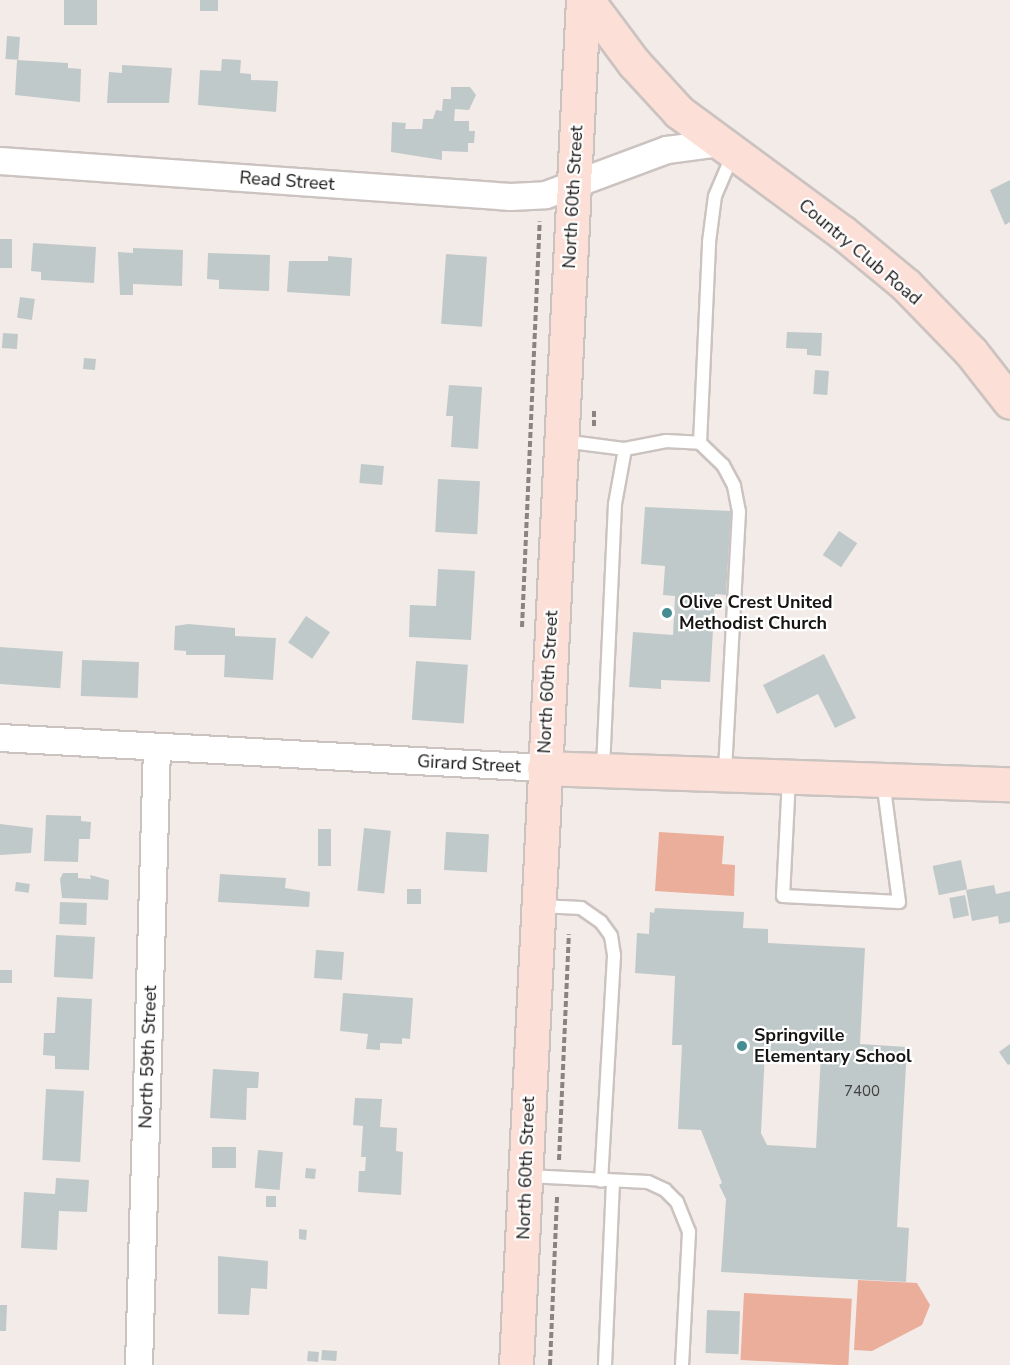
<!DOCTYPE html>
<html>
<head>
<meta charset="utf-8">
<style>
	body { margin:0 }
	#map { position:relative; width:1010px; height:1365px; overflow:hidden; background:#f3ebe8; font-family:"Nunito Sans",sans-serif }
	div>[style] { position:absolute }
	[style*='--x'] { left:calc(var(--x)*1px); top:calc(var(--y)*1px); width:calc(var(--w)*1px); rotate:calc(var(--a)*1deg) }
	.green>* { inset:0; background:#eaae9b; transform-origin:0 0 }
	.building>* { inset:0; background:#c0c9c9; transform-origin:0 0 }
	.path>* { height:4px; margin-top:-2px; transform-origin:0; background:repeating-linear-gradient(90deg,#898482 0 6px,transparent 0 9px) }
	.roads { filter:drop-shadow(2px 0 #cbc3c0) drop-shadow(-2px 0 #cbc3c0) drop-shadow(0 2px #cbc3c0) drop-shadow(0 -2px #cbc3c0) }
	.lane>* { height:12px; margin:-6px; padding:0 6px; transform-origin:6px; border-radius:6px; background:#fff }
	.street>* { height:26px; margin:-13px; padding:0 13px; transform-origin:13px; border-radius:13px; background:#fff }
	.secondary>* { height:33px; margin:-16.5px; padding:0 16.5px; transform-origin:16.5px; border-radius:16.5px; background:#fce0d7 }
	.dots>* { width:16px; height:16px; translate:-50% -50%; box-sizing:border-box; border:3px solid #fff; border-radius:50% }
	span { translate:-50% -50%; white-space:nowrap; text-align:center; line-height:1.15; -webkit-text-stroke:4.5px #fff; paint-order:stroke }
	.number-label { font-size:15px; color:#414241 }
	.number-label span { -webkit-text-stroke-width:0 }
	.street-label { font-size:18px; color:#171514 }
	.poi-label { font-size:18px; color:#171514; font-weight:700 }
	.left { translate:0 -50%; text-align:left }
</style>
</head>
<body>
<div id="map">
	<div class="green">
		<div style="clip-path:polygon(659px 832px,724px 836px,722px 864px,735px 865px,734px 896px,655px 891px)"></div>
		<div style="clip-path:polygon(858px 1280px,917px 1283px,930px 1305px,922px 1325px,872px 1351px,854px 1350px)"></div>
		<div style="left:744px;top:1293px;width:108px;height:67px;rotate:3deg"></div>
	</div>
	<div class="building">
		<div style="left:64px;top:0;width:33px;height:25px"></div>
		<div style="left:200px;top:0;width:18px;height:11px"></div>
		<div style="left:7px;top:36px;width:13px;height:23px;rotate:4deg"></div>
		<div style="clip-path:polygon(222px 59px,241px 60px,240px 73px,251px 74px,251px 80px,278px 81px,276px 112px,198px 105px,200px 70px,221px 71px)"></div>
		<div style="clip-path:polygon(17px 60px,68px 63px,68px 68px,81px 69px,80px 102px,15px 95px)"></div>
		<div style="clip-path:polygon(122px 65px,172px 68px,169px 103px,107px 103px,109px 72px,122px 73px)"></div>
		<div style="clip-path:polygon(451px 87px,470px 87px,476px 95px,469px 110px,455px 109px,454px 121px,469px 121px,469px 131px,475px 131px,474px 143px,468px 143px,468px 152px,442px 151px,442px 160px,391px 152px,392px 122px,406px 123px,405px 129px,422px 129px,423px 119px,433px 119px,436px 110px,442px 111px,443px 99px,451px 99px)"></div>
		<div style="clip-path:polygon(1010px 180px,1010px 222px,1005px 225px,990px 190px)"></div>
		<div style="left:0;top:239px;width:12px;height:29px"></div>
		<div style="clip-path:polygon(33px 243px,96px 247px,94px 283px,41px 280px,41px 272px,31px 271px)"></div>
		<div style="clip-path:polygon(133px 248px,183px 250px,182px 286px,133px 284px,133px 295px,120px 295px,118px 252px,133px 253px)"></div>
		<div style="clip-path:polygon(208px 253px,270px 255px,269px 291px,219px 289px,219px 280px,207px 279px)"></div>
		<div style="left:446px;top:254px;width:41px;height:70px;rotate:4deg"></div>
		<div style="clip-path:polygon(328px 256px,352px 258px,350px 296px,287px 292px,289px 261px,328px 261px)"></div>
		<div style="left:20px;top:297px;width:15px;height:21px;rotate:8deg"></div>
		<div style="clip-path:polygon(787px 332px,822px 333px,821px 356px,807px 355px,807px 349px,786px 348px)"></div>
		<div style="left:3px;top:333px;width:15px;height:15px;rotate:4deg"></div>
		<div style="left:84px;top:358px;width:12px;height:11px;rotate:5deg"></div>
		<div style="left:815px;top:370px;width:14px;height:24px;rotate:4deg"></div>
		<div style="clip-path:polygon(449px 385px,482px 387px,478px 449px,451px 447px,453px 416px,446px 416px)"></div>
		<div style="left:361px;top:464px;width:23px;height:19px;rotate:5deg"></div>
		<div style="left:438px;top:479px;width:42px;height:53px;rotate:3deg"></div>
		<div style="clip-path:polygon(645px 507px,731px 511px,726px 595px,715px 594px,710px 682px,661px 680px,661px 689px,629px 687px,633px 632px,673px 635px,675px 596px,663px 595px,665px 566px,641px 564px)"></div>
		<div style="left:839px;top:531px;width:22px;height:29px;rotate:34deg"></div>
		<div style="clip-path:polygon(438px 569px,475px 571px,471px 640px,409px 637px,410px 605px,436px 606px)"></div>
		<div style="left:306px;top:616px;width:29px;height:32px;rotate:34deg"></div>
		<div style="clip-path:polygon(188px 624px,235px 628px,235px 636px,276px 638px,273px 680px,224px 677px,225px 655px,186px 655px,186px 651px,174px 650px,175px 626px)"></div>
		<div style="left:0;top:647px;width:63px;height:37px;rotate:4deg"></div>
		<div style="clip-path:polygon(824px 654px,856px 718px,835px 728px,818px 694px,777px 714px,763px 685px)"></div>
		<div style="left:82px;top:660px;width:57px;height:36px;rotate:2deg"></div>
		<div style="left:416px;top:661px;width:52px;height:59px;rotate:4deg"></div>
		<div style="clip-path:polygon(46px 815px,81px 816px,81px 821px,91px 822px,90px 839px,79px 839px,78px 862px,44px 861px)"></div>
		<div style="clip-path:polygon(0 824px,33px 828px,31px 853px,0 855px)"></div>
		<div style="left:364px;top:828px;width:27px;height:63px;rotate:6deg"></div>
		<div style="left:318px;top:829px;width:13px;height:37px"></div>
		<div style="left:446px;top:832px;width:43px;height:38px;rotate:3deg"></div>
		<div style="left:961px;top:860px;width:30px;height:29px;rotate:78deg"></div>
		<div style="clip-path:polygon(63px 873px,78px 873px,78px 878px,91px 879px,90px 875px,109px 880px,108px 900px,62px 898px,60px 879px)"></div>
		<div style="clip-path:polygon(220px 874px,286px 878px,285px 888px,310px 892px,309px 907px,218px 902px)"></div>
		<div style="left:16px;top:882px;width:14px;height:9px;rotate:8deg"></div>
		<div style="clip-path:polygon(994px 885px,996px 894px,1010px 891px,1010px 922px,999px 924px,998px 916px,972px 921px,966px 890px)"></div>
		<div style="left:407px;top:889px;width:14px;height:15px"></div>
		<div style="left:965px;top:895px;width:21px;height:16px;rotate:79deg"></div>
		<div style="left:60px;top:902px;width:27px;height:22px;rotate:2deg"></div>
		<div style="clip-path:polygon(evenodd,655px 908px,744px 912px,743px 928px,768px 929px,768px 943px,865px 948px,860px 1044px,907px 1047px,897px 1227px,909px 1228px,906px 1282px,721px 1272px,726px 1199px,719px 1185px,722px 1183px,701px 1130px,678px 1129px,682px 1045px,672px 1045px,675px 976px,635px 973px,637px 933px,649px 934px,650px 912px,654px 913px,655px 908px,765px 1051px,821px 1054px,816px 1148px,767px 1145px,761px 1133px,765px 1051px)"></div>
		<div style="left:56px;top:935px;width:39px;height:42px;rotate:3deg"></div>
		<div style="left:316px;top:950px;width:28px;height:28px;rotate:4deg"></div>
		<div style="left:0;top:970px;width:12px;height:13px"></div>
		<div style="clip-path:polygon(343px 993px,413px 998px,410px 1039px,402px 1038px,402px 1044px,380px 1043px,380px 1050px,366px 1049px,368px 1034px,340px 1031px)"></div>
		<div style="clip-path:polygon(57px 997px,92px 999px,89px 1070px,55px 1069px,55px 1056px,43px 1055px,44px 1033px,55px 1033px)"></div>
		<div style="clip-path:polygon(1010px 1044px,1010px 1064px,1008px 1065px,999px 1052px)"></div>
		<div style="clip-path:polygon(213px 1069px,259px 1072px,258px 1088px,247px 1088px,246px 1120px,210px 1118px)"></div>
		<div style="left:46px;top:1089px;width:38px;height:71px;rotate:3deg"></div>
		<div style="clip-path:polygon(355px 1098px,382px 1099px,380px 1127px,397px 1128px,396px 1151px,403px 1152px,401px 1195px,358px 1192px,359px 1171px,365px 1171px,366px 1157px,361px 1157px,363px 1126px,353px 1125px)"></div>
		<div style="left:212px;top:1147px;width:24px;height:21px"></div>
		<div style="left:258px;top:1150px;width:25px;height:38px;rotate:5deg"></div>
		<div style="left:306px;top:1168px;width:10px;height:10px;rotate:6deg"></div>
		<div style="clip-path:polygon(56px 1178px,89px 1180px,87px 1212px,59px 1211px,57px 1250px,21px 1248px,24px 1192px,55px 1194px)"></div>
		<div style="left:266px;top:1196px;width:10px;height:11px"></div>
		<div style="clip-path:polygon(299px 1229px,307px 1230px,306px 1240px,299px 1239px)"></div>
		<div style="clip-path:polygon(218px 1256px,268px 1261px,267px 1289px,251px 1288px,249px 1315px,218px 1314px)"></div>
		<div style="clip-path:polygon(0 1305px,7px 1305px,6px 1331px,0 1331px)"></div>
		<div style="left:707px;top:1310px;width:33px;height:43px;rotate:2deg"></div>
		<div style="left:322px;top:1350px;width:15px;height:10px;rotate:4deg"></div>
		<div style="left:308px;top:1351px;width:11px;height:10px;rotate:5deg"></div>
	</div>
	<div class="path">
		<div style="--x:594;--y:426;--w:16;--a:-90"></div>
		<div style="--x:522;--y:627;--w:406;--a:-87.5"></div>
		<div style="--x:559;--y:1160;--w:226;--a:-87.5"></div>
		<div style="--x:550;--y:1365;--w:170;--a:-87.6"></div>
	</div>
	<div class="roads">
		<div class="lane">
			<div style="--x:563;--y:441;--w:63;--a:7.4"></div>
			<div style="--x:700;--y:443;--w:32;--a:44"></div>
			<div style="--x:723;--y:465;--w:24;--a:62"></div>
			<div style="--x:734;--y:486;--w:26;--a:79"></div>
			<div style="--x:739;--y:512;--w:261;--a:93.1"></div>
			<div style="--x:603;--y:768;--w:264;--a:-87.4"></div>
			<div style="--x:615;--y:504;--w:56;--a:-79.7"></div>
			<div style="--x:625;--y:449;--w:42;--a:-11"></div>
			<div style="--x:666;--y:441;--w:34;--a:3"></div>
			<div style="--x:700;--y:443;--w:201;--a:-87.4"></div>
			<div style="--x:709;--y:242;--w:46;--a:-82.6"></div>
			<div style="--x:715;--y:196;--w:46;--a:-66.8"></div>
			<div style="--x:789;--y:778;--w:118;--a:92.9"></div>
			<div style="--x:783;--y:896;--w:116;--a:3"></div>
			<div style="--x:899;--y:902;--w:123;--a:-97.5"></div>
			<div style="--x:540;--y:906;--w:41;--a:2.8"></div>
			<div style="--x:581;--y:908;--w:24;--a:35"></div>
			<div style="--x:601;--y:922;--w:17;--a:54"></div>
			<div style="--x:611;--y:936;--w:20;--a:81"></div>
			<div style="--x:614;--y:956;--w:225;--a:93.3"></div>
			<div style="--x:527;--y:1176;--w:121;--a:2.8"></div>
			<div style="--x:648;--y:1182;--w:19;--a:25"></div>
			<div style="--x:665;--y:1190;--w:17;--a:45"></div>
			<div style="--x:677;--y:1202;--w:32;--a:68"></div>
			<div style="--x:689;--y:1232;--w:133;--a:93"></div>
			<div style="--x:605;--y:1365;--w:183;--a:-87.5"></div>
		</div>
		<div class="street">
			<div style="--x:0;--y:161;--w:512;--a:4.03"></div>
			<div style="--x:511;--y:197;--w:35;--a:-3"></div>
			<div style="--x:546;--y:195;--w:129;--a:-20.4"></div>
			<div style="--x:667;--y:150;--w:53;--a:-7.5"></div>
			<div style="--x:0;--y:738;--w:545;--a:3.16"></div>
			<div style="--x:139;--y:1365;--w:617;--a:-88.33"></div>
		</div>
		<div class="secondary">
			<div style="--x:587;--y:0;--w:79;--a:53.3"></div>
			<div style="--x:634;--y:63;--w:67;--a:47.4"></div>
			<div style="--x:679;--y:112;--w:202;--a:36.4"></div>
			<div style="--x:842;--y:232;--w:83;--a:39.6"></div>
			<div style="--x:906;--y:285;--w:93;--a:45.9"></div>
			<div style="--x:971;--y:352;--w:63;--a:52"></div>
			<div style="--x:544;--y:768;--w:466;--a:2"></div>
			<div style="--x:516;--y:1365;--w:1367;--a:-87.19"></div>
		</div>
	</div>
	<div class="dots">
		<div style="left:667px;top:613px;background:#468d92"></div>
		<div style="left:742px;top:1046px;background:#468d92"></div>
	</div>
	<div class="number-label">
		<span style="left:862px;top:1092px">7400</span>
	</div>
	<div class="street-label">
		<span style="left:287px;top:181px;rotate:4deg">Read Street</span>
		<span style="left:573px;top:197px;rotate:-87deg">North 60th Street</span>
		<span style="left:860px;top:252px;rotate:40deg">Country Club Road</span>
		<span style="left:548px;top:682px;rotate:-87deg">North 60th Street</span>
		<span style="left:469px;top:764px;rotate:3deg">Girard Street</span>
		<span style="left:148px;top:1057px;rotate:-88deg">North 59th Street</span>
		<span style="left:526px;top:1168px;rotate:-88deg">North 60th Street</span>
	</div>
	<div class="poi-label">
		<span class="left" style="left:679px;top:613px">Olive Crest United<br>Methodist Church</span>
		<span class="left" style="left:754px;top:1046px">Springville<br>Elementary School</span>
	</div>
</div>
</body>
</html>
